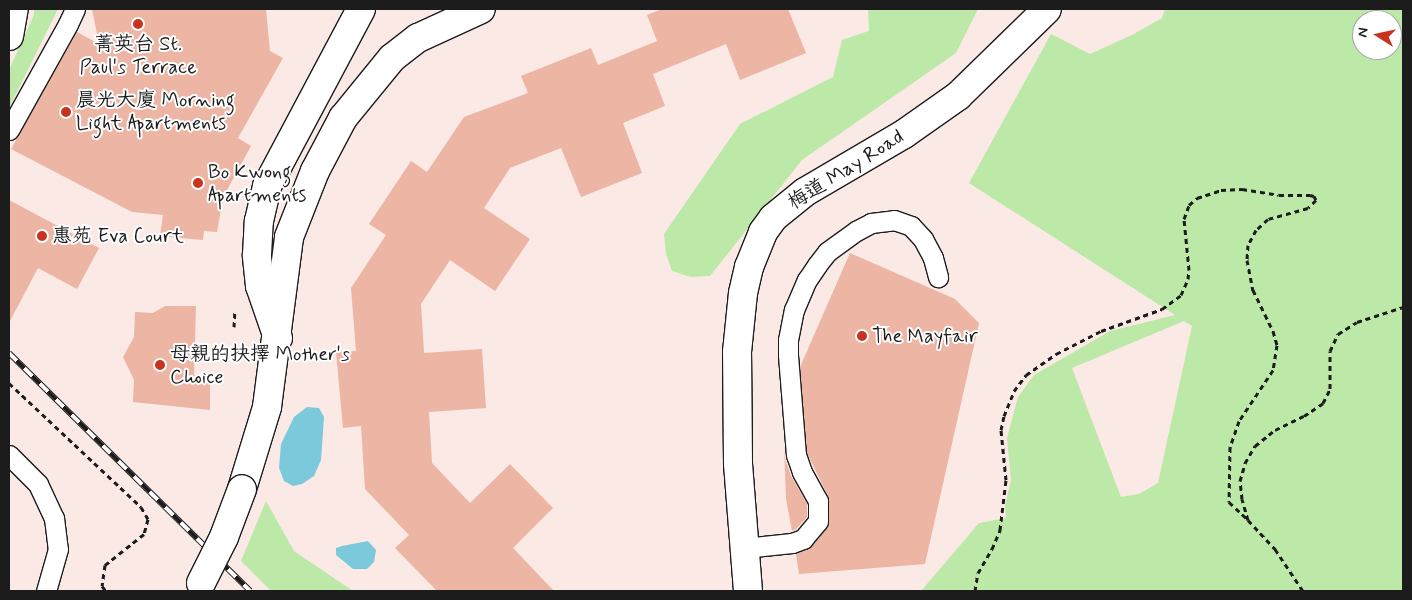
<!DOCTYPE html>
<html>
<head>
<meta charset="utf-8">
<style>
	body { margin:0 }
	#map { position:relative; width:1412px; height:600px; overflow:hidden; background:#fae9e4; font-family:Mynerve,"LXGW WenKai TC",sans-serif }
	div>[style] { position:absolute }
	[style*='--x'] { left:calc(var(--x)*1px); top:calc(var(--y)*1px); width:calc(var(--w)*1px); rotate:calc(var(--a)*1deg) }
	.green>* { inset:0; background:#bce9a7 }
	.water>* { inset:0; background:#7cc9db }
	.building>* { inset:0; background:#edb5a4 }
	.path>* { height:3px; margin-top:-1.5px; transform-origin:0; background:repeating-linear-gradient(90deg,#1c1c1c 0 5px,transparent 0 9px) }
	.roads { filter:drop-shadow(1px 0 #1c1c1c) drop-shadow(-1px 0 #1c1c1c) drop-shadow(0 1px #1c1c1c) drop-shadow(0 -1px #1c1c1c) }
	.lane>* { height:19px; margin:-9.5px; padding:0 9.5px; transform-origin:9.5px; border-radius:9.5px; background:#fff }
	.street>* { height:28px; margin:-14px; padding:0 14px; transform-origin:14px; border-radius:14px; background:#fff }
	.secondary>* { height:28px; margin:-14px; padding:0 14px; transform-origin:14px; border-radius:14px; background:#fff }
	.rail>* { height:5.5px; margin-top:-2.75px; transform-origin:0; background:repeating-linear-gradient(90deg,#fff 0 11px,#1c1c1c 0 22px); box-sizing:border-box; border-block:1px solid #1c1c1c }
	.bridges { filter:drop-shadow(1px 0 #1c1c1c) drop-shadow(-1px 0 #1c1c1c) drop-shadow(0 1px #1c1c1c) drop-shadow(0 -1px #1c1c1c) }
	.secondary-bridge>* { height:28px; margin:-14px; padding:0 14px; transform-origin:14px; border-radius:14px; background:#fff }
	.dots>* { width:14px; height:14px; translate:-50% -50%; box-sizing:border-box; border:2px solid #fff; border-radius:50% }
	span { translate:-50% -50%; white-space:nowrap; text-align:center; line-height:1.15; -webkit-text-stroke:4px #fff; paint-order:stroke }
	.poi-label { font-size:20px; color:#1c1c1c }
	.left { translate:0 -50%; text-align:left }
	.street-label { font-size:20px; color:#1c1c1c }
	.frame { position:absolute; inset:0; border:10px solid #1c1c1c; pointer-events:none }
	.north { position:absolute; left:1352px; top:10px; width:50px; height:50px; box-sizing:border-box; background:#fff; border:1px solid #a4a4a4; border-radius:50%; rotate:280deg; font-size:14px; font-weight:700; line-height:20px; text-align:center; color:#1c1c1c }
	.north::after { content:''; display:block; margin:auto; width:18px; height:22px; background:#c8321e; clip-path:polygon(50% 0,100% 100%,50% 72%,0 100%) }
</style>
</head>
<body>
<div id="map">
	<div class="green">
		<div style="clip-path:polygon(34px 9px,58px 9px,9px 108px,9px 70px,34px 15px)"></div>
		<div style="clip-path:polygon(868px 9px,978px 9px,956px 53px,802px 160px,710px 276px,691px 277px,672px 271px,666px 254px,664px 234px,740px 124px,833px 77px,842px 40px,869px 31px)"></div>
		<div style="clip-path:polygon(evenodd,1165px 9px,1403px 9px,1403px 591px,921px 591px,979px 523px,1006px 518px,1005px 505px,1011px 480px,1007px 438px,1018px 397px,1034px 375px,1110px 331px,1175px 315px,969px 183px,1051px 34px,1090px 54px,1132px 35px,1162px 18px,1165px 9px,1362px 20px,1392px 20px,1392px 50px,1362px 50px,1362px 20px,1165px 9px,1184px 321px,1192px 326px,1158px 483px,1139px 494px,1121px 497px,1072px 368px,1184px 321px)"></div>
		<div style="clip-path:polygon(266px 501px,294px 551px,353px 591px,271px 591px,241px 561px)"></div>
	</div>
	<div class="water">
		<div style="clip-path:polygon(307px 407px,319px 408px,324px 417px,321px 460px,314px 476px,302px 484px,293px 486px,284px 481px,279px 468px,281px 444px,294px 417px)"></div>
		<div style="clip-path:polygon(368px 541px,376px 550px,374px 562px,367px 569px,353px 569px,336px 555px,336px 548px,342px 546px)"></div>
	</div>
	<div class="building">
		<div style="clip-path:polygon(92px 9px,266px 9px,270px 51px,283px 58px,238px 138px,251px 146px,227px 190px,222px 204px,217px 232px,204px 231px,203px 240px,160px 236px,163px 215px,132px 212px,11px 149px,77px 32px,99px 44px)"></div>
		<div style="clip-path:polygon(662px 9px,788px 9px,806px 53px,740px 80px,726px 44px,653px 74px,665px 106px,623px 123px,642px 173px,581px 197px,561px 148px,510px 168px,484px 208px,530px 239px,495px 291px,450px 260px,421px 304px,424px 353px,482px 349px,486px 408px,429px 412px,432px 463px,470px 503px,510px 464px,553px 508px,513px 548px,554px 591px,437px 591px,395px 548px,409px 535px,365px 489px,361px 426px,343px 428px,336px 352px,356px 351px,351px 288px,386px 235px,369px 224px,411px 161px,427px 172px,464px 117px,528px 93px,521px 76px,591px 48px,598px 65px,657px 41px,647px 15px)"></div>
		<div style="clip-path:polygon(9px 200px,99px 248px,77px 289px,38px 268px,9px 323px)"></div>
		<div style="clip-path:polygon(850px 253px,955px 299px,979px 323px,925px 564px,799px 574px,796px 554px,812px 546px,827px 528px,829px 521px,828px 496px,807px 453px,800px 367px)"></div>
		<div style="clip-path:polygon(165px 306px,196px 306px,194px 375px,210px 378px,210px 410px,133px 402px,134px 380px,123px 357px,134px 337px,135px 312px,153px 313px)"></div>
		<div style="clip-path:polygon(784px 445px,785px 459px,791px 476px,807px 504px,807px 517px,796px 529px,792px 531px,786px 499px)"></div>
	</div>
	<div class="path">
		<div style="--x:234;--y:327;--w:17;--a:-87"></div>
		<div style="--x:9;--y:383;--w:181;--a:43.2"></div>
		<div style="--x:141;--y:507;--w:14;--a:60"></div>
		<div style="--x:148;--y:519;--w:16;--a:105"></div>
		<div style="--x:144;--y:534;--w:50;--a:141.5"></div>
		<div style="--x:105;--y:565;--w:21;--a:98"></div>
		<div style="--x:102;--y:586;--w:6;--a:51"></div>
		<div style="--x:1248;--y:520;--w:40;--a:47"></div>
		<div style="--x:1275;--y:549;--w:50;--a:56.3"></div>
		<div style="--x:975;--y:591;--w:18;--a:-81"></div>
		<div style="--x:978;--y:573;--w:28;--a:-60"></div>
		<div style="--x:992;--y:549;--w:21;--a:-67"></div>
		<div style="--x:1000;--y:530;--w:50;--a:-83.2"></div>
		<div style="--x:1006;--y:480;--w:50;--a:-95.7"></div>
		<div style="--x:1001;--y:430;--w:14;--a:-78"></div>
		<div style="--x:1004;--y:416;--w:27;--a:-68"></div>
		<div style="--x:1014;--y:391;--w:20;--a:-53"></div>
		<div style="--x:1026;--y:375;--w:37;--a:-35"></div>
		<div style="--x:1056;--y:354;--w:51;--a:-27.1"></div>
		<div style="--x:1101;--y:331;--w:65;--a:-19.8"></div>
		<div style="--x:1162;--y:309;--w:24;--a:-36"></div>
		<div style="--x:1181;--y:295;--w:17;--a:-66"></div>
		<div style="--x:1188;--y:279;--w:9;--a:-84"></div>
		<div style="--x:1189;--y:270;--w:51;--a:-95.6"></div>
		<div style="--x:1184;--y:219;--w:15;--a:-70"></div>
		<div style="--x:1189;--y:205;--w:11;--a:-41"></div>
		<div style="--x:1197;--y:198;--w:25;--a:-18"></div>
		<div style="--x:1221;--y:190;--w:21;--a:-3"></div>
		<div style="--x:1242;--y:189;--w:37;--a:9"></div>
		<div style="--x:1279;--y:195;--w:31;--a:0"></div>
		<div style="--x:1310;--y:195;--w:4;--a:14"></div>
		<div style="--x:1314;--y:196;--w:4;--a:63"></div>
		<div style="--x:1316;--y:200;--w:11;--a:135"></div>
		<div style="--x:1308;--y:208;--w:41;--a:164.6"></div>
		<div style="--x:1268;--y:219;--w:16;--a:137"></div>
		<div style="--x:1256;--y:230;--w:17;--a:118"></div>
		<div style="--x:1248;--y:245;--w:15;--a:94"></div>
		<div style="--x:1247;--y:260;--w:31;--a:79"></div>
		<div style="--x:1253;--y:290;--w:46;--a:64"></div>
		<div style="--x:1273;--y:331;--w:15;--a:74"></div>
		<div style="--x:1277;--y:345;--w:25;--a:99"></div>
		<div style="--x:1273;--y:370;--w:61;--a:123.7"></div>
		<div style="--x:1239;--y:421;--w:28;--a:109"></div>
		<div style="--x:1230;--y:447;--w:55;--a:91"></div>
		<div style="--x:1229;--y:502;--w:26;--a:43"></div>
		<div style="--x:1248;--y:520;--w:22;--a:-106"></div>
		<div style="--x:1242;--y:499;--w:18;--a:-96"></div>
		<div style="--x:1240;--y:481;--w:19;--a:-74"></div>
		<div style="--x:1245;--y:463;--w:20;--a:-60"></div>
		<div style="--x:1255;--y:446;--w:26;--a:-39"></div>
		<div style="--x:1275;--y:430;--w:32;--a:-26"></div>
		<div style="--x:1304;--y:416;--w:23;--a:-34"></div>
		<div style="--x:1323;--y:403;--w:16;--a:-63"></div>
		<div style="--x:1330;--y:389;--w:38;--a:-90"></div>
		<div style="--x:1330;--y:351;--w:19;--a:-65"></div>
		<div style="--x:1338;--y:334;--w:22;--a:-32"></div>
		<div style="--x:1357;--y:322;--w:48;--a:-18.1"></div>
	</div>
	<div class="roads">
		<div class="lane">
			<div style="--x:9;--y:130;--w:121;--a:-60.9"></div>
			<div style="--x:68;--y:24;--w:17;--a:-65"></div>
			<div style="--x:9;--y:455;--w:41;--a:45"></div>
			<div style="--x:38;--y:484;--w:38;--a:65"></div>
			<div style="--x:54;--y:518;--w:31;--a:83"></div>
			<div style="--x:58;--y:549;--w:44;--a:105.9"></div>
			<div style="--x:744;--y:548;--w:48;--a:-5.9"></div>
			<div style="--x:792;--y:543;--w:12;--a:-20"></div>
			<div style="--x:803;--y:539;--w:23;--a:-50"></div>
			<div style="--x:818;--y:521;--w:20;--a:-90"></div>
			<div style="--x:818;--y:501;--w:33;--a:-119"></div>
			<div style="--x:802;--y:472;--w:18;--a:-109"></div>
			<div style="--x:796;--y:455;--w:100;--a:-94.6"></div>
			<div style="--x:788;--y:355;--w:15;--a:-90"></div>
			<div style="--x:788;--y:340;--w:31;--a:-79"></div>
			<div style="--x:794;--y:310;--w:33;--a:-67"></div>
			<div style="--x:807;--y:280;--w:18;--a:-56"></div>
			<div style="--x:817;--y:265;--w:16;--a:-52"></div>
			<div style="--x:827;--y:252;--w:36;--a:-36"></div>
			<div style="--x:856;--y:231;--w:17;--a:-28"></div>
			<div style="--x:871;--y:223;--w:23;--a:-7"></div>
			<div style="--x:894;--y:220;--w:18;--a:19"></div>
			<div style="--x:911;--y:226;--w:18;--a:47"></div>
			<div style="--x:923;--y:239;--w:21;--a:62"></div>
			<div style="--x:933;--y:258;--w:20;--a:75"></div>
		</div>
		<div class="street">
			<div style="--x:278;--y:338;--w:55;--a:-109.1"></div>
			<div style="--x:260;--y:286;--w:31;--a:-96"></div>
			<div style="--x:257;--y:255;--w:34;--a:-87"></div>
			<div style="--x:259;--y:221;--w:36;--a:-77"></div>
			<div style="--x:267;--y:186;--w:200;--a:-62"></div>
			<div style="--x:748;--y:591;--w:128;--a:-94.5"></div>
			<div style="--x:738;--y:463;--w:111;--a:-90.5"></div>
			<div style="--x:737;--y:352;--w:59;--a:-84.2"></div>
			<div style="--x:743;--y:293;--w:27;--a:-77"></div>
			<div style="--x:749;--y:267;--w:38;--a:-68"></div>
			<div style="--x:763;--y:232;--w:17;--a:-54"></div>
			<div style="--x:773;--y:218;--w:41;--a:-39.1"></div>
			<div style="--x:805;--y:192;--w:115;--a:-30.4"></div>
			<div style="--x:904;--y:134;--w:66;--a:-35.1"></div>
			<div style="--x:958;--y:96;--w:124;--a:-44.3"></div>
		</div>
		<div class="secondary">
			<div style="--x:9;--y:36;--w:27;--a:-80"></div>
			<div style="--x:242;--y:489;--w:86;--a:-73"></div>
			<div style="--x:267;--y:407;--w:171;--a:-82.6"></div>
			<div style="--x:289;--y:237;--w:71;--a:-68.5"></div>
			<div style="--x:315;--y:171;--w:60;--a:-62.2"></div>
			<div style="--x:343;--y:118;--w:77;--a:-50.8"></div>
			<div style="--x:392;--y:58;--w:33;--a:-38"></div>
			<div style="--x:418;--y:38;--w:69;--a:-24.7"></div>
		</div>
	</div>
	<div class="rail">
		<div style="--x:9;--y:353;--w:339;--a:44.6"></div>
	</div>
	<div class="bridges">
		<div class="secondary-bridge">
			<div style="--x:201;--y:583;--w:51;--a:-63.4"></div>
			<div style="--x:224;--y:537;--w:51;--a:-69.4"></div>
		</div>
	</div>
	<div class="dots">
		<div style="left:138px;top:24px;background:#c8321e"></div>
		<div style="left:66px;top:112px;background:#c8321e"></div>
		<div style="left:198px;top:183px;background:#c8321e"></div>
		<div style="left:42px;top:236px;background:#c8321e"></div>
		<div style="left:862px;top:336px;background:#c8321e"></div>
		<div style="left:160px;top:365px;background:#c8321e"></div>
	</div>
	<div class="poi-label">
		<span style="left:138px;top:56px">菁英台 St.<br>Paul's Terrace</span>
		<span class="left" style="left:76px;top:112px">晨光大廈 Morning<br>Light Apartments</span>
		<span class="left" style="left:208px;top:184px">Bo Kwong<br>Apartments</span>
		<span class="left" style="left:52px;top:236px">惠苑 Eva Court</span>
		<span class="left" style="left:872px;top:336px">The Mayfair</span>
		<span class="left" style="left:170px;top:366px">母親的抉擇 Mother's<br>Choice</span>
	</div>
	<div class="street-label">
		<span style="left:846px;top:170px;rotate:-32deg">梅道 May Road</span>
	</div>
	<div class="frame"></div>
	<div class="north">N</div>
</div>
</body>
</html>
